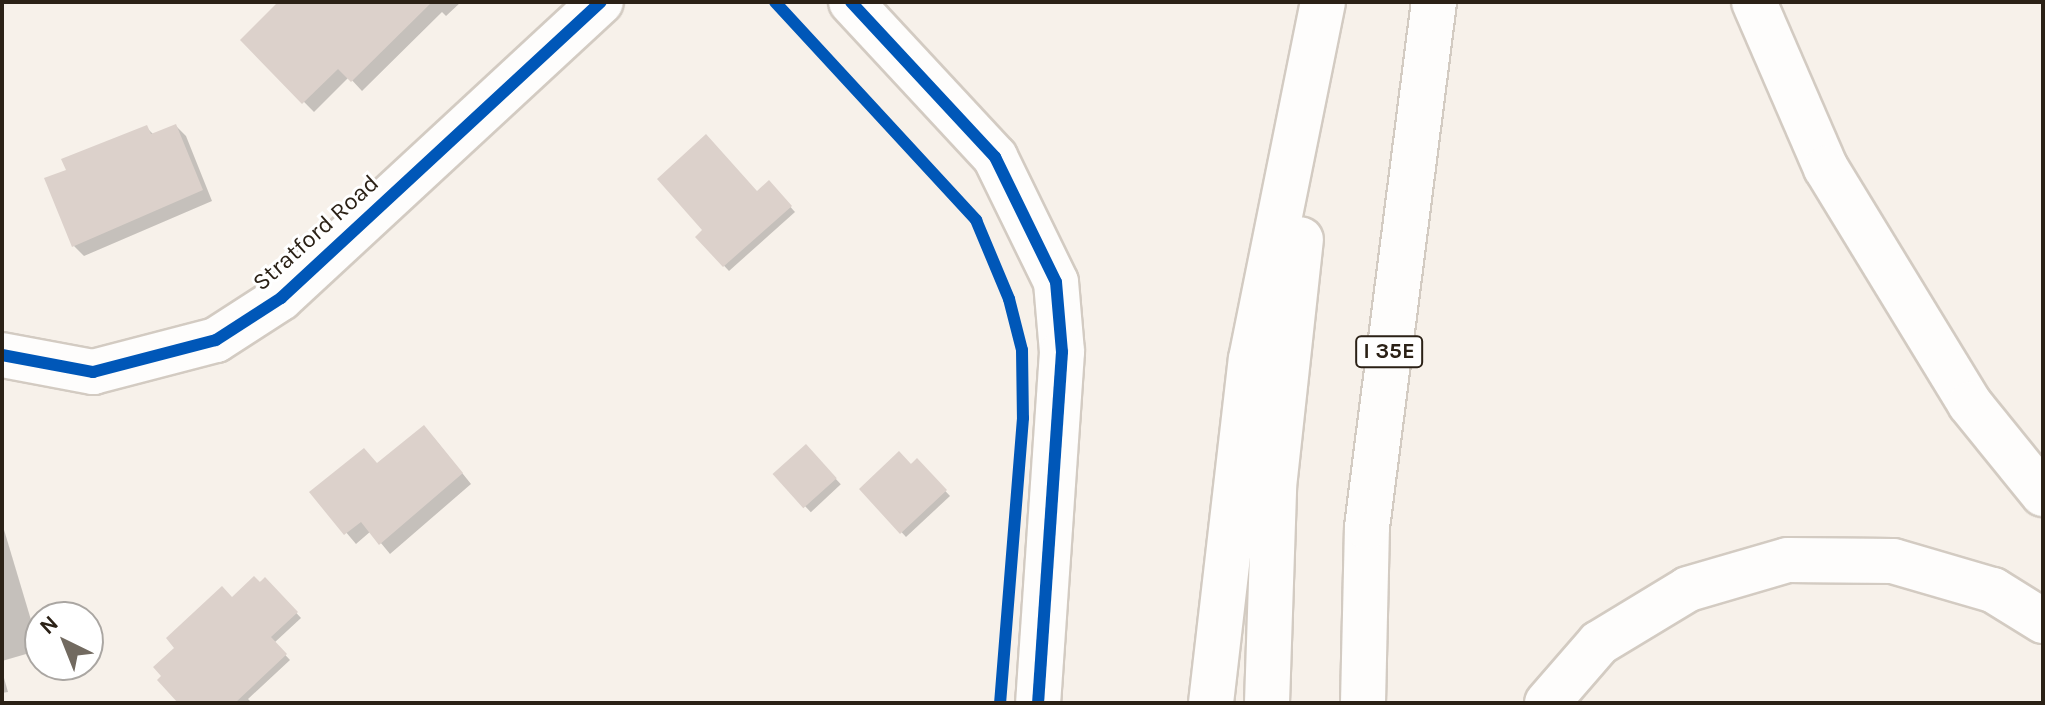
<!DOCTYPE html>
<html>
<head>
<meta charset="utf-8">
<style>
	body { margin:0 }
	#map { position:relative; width:2045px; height:705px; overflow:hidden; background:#f7f1ea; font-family:Karla,sans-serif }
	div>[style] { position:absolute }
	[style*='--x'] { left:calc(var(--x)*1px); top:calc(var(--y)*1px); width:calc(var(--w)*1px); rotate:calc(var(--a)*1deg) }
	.shadow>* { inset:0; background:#0003; transform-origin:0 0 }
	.building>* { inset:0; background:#dcd1cb; transform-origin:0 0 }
	.roads { filter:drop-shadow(2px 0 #d3cbc2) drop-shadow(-2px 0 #d3cbc2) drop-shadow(0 2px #d3cbc2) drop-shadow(0 -2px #d3cbc2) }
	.minor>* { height:44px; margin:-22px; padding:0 22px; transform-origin:22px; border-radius:22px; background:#fefdfc }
	.highway>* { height:44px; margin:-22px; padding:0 22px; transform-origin:22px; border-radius:22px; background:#fefdfc }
	.cycleway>* { height:12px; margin:-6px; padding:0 6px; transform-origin:6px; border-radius:6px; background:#0057b8 }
	span { translate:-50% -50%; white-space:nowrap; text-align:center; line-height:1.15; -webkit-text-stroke:6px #fff; paint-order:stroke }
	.shield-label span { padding:2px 6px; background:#fff; border:2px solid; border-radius:6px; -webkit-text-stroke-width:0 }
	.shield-label { font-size:22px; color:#2b2116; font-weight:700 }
	.street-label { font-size:24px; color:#2b2116 }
	.frame { position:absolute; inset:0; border:4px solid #2b2116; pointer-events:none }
	.north { position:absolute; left:24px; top:601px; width:80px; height:80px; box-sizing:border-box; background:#fff; border:2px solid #aaa6a2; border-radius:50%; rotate:317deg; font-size:22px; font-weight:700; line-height:32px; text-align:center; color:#2b2116 }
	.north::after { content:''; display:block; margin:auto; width:28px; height:36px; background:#726a60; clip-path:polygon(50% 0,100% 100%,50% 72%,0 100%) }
</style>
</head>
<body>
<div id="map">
	<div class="shadow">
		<div style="clip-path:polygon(281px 2px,461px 2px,446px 16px,442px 12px,362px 91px,349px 77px,314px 112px,243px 40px)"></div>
		<div style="clip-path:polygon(176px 126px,186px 136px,212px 201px,84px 256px,74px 246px,68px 171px,147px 128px,154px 135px)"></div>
		<div style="clip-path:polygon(769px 183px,795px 212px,729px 271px,697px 237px)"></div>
		<div style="clip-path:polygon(434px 438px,471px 484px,390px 554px,371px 531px,356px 544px,312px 492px)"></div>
		<div style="left:806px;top:447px;width:51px;height:41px;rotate:47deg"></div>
		<div style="clip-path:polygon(917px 461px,950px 496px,906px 537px,862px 489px)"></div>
		<div style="clip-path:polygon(2px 523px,40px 650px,2px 661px)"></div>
		<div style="clip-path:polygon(265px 579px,301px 618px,274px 643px,290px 660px,248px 699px,252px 703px,181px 703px,232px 599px)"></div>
		<div style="clip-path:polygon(2px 671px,8px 692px,2px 693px)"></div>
	</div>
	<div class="building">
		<div style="clip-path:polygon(278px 2px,432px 2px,351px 82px,338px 69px,302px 104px,240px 40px)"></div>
		<div style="clip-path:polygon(176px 124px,203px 190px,72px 247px,44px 178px,66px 170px,61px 159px,147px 125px,151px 134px)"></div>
		<div style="clip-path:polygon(706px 134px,757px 191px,769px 180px,792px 206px,723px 267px,695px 237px,702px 230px,657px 179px)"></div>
		<div style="clip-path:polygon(424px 425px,463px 473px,379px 545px,361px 522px,344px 535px,309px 492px,364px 448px,377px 463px)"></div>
		<div style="left:806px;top:444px;width:46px;height:45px;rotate:48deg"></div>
		<div style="clip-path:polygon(899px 451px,911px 464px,917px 458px,947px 490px,900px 534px,859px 489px)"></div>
		<div style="clip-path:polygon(254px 576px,260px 582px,265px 577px,298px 612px,271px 637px,287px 654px,235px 703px,178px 703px,157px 680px,161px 676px,153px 667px,174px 648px,166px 638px,222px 586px,232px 597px)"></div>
	</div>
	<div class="roads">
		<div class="minor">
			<div style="--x:851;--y:2;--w:212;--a:47.1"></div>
			<div style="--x:995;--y:157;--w:139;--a:64"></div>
			<div style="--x:1056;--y:282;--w:70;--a:85.1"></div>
			<div style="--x:1062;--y:352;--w:352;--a:93.9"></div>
			<div style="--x:2;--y:355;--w:93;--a:10.6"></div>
			<div style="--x:93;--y:372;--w:127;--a:-14.6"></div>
			<div style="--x:216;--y:340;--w:77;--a:-32.9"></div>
			<div style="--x:281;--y:298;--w:436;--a:-42.8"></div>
		</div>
		<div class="highway">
			<div style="--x:1754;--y:2;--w:181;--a:66.6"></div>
			<div style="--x:1826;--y:168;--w:276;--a:58.6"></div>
			<div style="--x:1970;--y:404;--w:116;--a:51"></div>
			<div style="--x:1211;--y:703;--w:346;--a:-83.4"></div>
			<div style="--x:1251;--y:359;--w:364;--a:-78.6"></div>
			<div style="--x:1267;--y:703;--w:216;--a:-88.1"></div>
			<div style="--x:1274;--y:487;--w:249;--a:-83.8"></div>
			<div style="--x:1363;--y:703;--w:176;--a:-88.7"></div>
			<div style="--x:1367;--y:527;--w:529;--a:-82.73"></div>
			<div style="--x:1547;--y:703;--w:79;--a:-49.1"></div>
			<div style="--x:1599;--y:643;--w:104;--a:-31.2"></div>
			<div style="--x:1688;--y:589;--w:104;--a:-16.2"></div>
			<div style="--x:1788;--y:560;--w:105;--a:0.5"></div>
			<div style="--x:1893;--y:561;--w:104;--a:16.2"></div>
			<div style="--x:1993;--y:590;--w:59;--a:31.8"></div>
		</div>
	</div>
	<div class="cycleway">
		<div style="--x:775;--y:2;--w:297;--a:47.3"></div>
		<div style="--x:976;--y:220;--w:86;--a:67.3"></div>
		<div style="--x:1009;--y:299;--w:53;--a:75.7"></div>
		<div style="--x:1022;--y:350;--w:68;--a:89.2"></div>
		<div style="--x:1023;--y:418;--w:286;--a:94.6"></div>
		<div style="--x:851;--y:2;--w:212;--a:47.1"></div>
		<div style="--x:995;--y:157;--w:139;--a:64"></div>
		<div style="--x:1056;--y:282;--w:70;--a:85.1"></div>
		<div style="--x:1062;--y:352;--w:352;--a:93.9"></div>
		<div style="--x:2;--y:355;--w:93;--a:10.6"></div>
		<div style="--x:93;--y:372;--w:127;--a:-14.6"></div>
		<div style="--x:216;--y:340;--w:77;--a:-32.9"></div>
		<div style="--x:281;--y:298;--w:436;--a:-42.8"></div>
	</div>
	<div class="shield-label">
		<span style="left:1389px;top:352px">I 35E</span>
	</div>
	<div class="street-label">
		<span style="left:316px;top:233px;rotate:-42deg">Stratford Road</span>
	</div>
	<div class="frame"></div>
	<div class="north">N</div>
</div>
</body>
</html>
